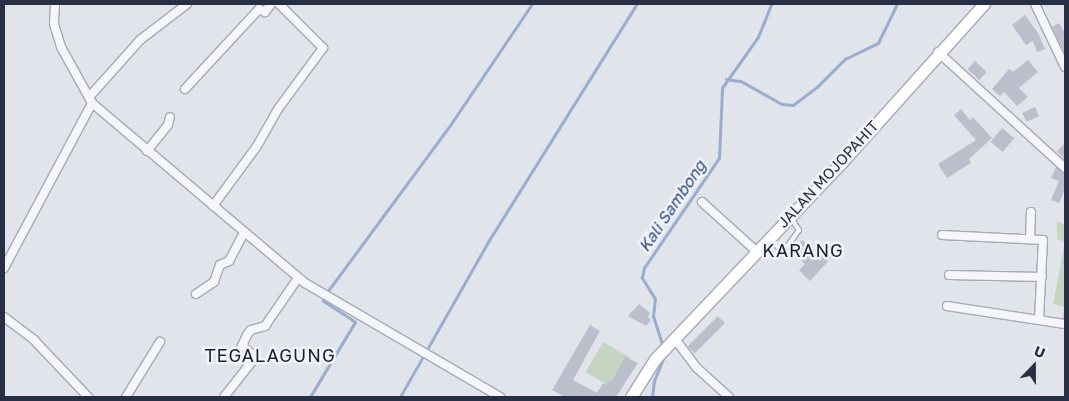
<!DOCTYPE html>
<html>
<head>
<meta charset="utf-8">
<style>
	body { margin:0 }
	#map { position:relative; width:1069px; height:401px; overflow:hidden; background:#e1e4eb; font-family:"Golos Text",sans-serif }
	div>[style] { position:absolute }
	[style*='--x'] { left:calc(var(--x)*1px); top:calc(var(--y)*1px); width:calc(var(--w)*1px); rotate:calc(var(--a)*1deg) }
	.green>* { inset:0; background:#c5d5c2; transform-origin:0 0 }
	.stream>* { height:2.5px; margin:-1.25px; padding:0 1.25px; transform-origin:1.25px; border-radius:1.25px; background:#9aadcd }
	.building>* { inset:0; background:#bbbfcb; transform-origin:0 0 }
	.roads { filter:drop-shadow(1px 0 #a6aab6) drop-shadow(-1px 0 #a6aab6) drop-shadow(0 1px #a6aab6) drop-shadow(0 -1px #a6aab6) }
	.lane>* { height:4px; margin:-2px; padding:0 2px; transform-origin:2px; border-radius:2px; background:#f5f6f9 }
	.street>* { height:8px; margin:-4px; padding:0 4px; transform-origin:4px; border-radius:4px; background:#f5f6f9 }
	.secondary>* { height:11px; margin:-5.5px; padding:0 5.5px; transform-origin:5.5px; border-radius:5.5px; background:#fff }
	span { translate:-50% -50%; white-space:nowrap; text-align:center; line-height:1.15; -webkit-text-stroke:5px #f1f3f8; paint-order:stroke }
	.street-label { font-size:15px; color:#282f44 }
	.water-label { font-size:16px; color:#30487b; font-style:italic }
	.quarter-label { font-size:18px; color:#1b2035; letter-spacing:1px }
	.frame { position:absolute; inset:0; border:5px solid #282f44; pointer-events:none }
	.north { position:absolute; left:1009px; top:341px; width:50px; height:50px; -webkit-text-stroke:4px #f1f3f8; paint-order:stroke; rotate:22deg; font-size:14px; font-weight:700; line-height:20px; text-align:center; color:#282f44 }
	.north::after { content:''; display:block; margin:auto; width:18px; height:22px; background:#282f44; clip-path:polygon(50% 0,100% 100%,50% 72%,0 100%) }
</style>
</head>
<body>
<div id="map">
	<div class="green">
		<div style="clip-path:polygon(1057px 221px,1065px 225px,1065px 321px,1062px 320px,1064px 307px,1053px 304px,1065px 242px,1057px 239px)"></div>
		<div style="left:603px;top:342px;width:32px;height:35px;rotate:30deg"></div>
	</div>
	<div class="stream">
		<div style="--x:726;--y:79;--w:15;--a:8"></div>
		<div style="--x:741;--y:81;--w:47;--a:29.3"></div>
		<div style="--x:782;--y:104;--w:11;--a:5"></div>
		<div style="--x:793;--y:105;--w:30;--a:-37"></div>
		<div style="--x:817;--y:87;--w:40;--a:-45"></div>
		<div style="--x:845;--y:59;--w:37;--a:-26"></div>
		<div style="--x:878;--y:43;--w:43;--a:-64"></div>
		<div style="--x:663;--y:347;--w:32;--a:-108"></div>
		<div style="--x:653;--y:317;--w:18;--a:-84"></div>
		<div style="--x:655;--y:299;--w:25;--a:-122"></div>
		<div style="--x:642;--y:278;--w:10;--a:-79"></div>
		<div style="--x:644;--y:268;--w:133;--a:-55.7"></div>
		<div style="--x:719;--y:158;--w:70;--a:-87.5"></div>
		<div style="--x:722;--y:88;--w:62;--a:-54.8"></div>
		<div style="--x:758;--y:37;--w:35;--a:-68"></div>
		<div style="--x:310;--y:397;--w:87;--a:-59"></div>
		<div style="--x:355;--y:322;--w:38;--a:-147"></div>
		<div style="--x:323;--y:301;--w:6;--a:-72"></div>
		<div style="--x:325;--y:295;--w:212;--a:-53.6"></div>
		<div style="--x:451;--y:124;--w:145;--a:-56"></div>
		<div style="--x:400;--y:397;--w:178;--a:-60.4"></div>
		<div style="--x:488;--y:242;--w:281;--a:-58"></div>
		<div style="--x:652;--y:397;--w:16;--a:-83"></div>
		<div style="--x:654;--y:381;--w:29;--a:-68"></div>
	</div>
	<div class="building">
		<div style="clip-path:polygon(1025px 15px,1038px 33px,1045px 49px,1037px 52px,1033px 41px,1026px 45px,1012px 25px)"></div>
		<div style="clip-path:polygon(1059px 23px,1065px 33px,1065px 54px,1052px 27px)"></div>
		<div style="clip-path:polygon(1028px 60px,1038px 72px,1019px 88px,1028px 97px,1017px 106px,1004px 92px,1000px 96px,992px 89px,1009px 69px,1013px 72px)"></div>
		<div style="left:975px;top:61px;width:16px;height:11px;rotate:43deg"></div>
		<div style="left:1035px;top:107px;width:10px;height:14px;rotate:66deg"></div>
		<div style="clip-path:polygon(961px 109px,970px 120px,973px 117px,992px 138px,969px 159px,971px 163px,947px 178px,938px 164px,976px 140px,954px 115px)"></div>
		<div style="left:1002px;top:128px;width:16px;height:18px;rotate:40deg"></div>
		<div style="clip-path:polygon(1065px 143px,1065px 160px,1057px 151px)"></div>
		<div style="clip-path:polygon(1056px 167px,1065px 173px,1065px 189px,1059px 203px,1051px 200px,1059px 181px,1051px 178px)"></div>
		<div style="clip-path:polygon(802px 240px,815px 251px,821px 245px,833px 256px,810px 281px,799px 270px,805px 264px,792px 252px)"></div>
		<div style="clip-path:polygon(639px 304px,650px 313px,648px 317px,651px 320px,646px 326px,628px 316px)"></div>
		<div style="left:718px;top:316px;width:10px;height:43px;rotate:45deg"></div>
		<div style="clip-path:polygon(590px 325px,600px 331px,573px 380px,597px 393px,603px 383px,606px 385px,610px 380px,612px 381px,625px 357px,638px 363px,616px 397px,565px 397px,552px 390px)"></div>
	</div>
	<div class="roads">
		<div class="lane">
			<div style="--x:769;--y:240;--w:14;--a:39"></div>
			<div style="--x:780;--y:249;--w:6;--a:-9"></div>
			<div style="--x:786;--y:248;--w:22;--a:-54"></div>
			<div style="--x:799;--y:230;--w:14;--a:-124"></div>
		</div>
		<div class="street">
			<div style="--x:55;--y:4;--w:20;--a:93"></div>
			<div style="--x:54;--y:24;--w:24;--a:73"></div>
			<div style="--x:61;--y:47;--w:64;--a:61"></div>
			<div style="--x:92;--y:103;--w:279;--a:40.2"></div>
			<div style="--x:305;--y:283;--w:226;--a:30.3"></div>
			<div style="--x:1035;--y:4;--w:70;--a:64.5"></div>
			<div style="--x:938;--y:52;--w:172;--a:42.4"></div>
			<div style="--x:185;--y:89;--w:109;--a:-47.2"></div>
			<div style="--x:259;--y:9;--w:7;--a:27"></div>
			<div style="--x:265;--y:12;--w:10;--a:-53"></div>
			<div style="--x:90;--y:96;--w:75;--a:-48.2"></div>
			<div style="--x:140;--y:40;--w:59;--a:-37.5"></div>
			<div style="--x:147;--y:151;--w:33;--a:-51"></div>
			<div style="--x:168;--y:125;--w:8;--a:-76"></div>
			<div style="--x:702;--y:202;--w:73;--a:42.2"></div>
			<div style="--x:213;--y:206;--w:74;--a:-53.7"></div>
			<div style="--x:257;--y:146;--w:43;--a:-60.4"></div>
			<div style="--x:278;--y:109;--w:76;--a:-53.6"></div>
			<div style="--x:323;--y:48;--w:62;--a:-135"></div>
			<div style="--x:942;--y:235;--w:101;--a:2.8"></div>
			<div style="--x:1043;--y:240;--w:79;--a:92.9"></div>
			<div style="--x:1030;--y:239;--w:27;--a:-88"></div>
			<div style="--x:4;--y:268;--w:187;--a:-61.9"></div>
			<div style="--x:949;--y:275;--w:93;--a:1.2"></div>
			<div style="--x:196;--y:294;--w:22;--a:-34"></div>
			<div style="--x:214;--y:282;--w:18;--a:-71"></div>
			<div style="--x:220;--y:265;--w:10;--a:-24"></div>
			<div style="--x:229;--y:261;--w:32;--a:-62"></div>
			<div style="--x:947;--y:306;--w:119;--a:8.7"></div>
			<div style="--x:4;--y:317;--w:38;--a:37"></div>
			<div style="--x:34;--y:340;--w:79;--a:46.5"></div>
			<div style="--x:675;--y:339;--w:36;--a:53"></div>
			<div style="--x:697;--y:368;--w:43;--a:42.2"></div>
			<div style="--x:126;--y:397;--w:65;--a:-58.3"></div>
			<div style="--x:224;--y:397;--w:48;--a:-51.7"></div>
			<div style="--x:254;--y:359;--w:5;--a:-112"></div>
			<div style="--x:252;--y:354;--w:13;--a:-141"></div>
			<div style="--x:242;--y:346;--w:12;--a:-66"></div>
			<div style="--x:247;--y:335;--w:6;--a:-51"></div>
			<div style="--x:251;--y:330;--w:15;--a:-16"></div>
			<div style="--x:265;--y:326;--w:58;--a:-55.5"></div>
		</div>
		<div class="secondary">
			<div style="--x:631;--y:397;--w:45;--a:-57.7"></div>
			<div style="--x:655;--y:359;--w:272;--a:-46.5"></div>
			<div style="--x:842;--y:162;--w:212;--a:-48.1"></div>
		</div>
	</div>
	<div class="street-label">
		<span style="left:828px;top:174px;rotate:-47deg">JALAN MOJOPAHIT</span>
	</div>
	<div class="water-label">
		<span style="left:672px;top:206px;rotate:-56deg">Kali Sambong</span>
	</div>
	<div class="quarter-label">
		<span style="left:803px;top:250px">KARANG</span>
		<span style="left:270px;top:355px">TEGALAGUNG</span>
	</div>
	<div class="frame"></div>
	<div class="north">U</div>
</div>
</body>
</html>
